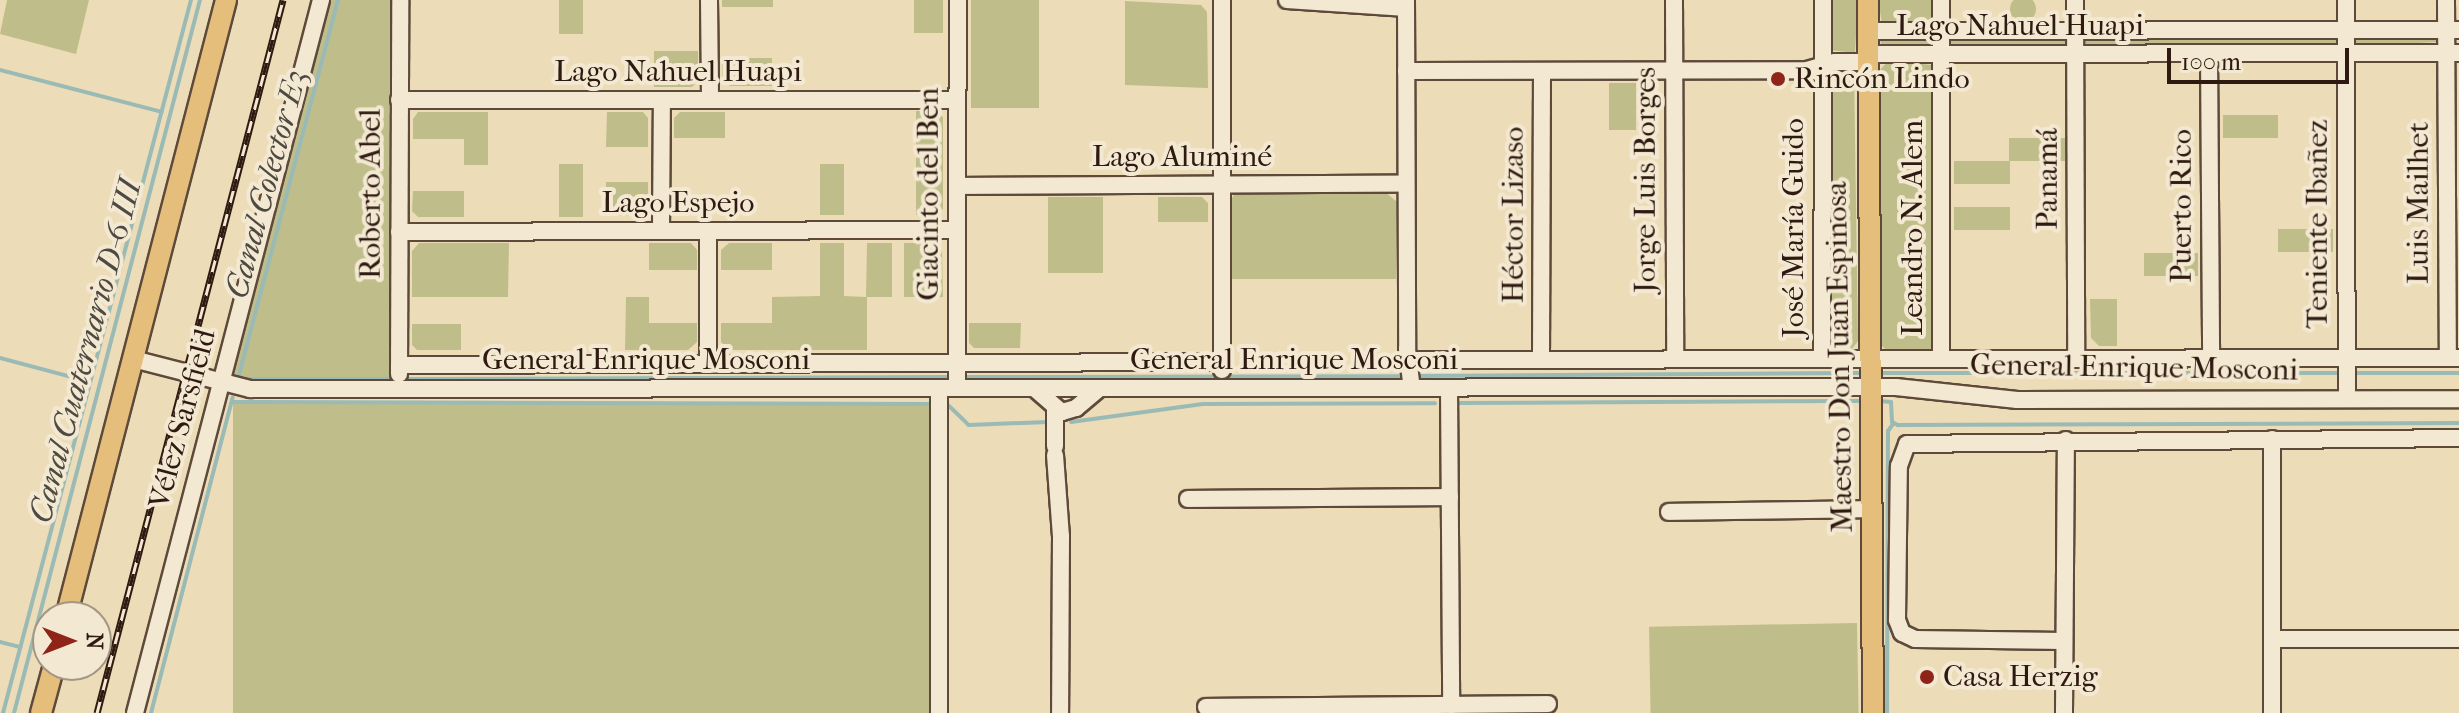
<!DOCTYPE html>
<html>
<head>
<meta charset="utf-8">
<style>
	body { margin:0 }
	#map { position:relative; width:2459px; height:713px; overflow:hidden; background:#eddcb8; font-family:"IM FELL French Canon",serif }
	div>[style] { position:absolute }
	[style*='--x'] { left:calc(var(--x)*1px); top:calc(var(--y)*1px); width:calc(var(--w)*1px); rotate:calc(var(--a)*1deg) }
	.green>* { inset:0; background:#bfbe8a; transform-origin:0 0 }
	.round { border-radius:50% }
	.stream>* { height:4px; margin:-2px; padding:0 2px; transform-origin:2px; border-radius:2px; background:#9abab5 }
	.roads { filter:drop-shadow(2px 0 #5e4a3b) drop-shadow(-2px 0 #5e4a3b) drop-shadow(0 2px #5e4a3b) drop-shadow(0 -2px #5e4a3b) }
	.minor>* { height:16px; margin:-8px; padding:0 8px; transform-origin:8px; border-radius:8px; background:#f3e8d1 }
	.major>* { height:20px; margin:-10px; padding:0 10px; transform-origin:10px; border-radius:10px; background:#e6be7c }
	.rail>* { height:7px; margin-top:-3.5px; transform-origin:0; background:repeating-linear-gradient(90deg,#f3e8d1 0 12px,#2e1a11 0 24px); box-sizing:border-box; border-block:2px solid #2e1a11 }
	.dots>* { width:22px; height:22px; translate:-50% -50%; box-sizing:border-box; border:4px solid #f3e8d1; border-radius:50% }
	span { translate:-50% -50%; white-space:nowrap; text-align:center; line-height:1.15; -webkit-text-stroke:8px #f3e8d1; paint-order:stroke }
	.street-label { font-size:30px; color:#2e1a11 }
	.poi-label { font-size:30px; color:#2e1a11 }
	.left { translate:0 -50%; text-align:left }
	.water-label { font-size:32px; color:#4e4a42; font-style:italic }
	.north { position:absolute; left:32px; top:601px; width:80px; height:80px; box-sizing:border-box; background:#f3e8d1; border:2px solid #a49684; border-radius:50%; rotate:90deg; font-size:22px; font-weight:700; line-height:32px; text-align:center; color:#2e1a11 }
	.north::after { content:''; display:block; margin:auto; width:28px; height:36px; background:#8f2418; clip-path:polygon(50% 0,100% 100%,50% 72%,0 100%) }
	.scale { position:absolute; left:2167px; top:48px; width:182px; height:36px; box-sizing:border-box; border:4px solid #2e1a11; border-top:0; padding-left:10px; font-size:24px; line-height:28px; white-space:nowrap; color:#2e1a11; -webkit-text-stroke:6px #f3e8d1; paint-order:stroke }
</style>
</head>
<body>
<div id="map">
	<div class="green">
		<div class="round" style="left:2010px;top:-4px;width:26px;height:26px"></div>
		<div style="clip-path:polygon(7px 0,89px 0,76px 54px,0 34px)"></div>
		<div style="clip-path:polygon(330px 0,394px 0,392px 380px,235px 383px,231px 377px)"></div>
		<div style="left:559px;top:0;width:24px;height:34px"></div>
		<div style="left:722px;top:0;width:51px;height:7px"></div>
		<div style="left:914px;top:0;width:29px;height:33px"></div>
		<div style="left:971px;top:0;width:68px;height:108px"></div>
		<div style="clip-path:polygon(1828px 0,1858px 0,1855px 53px,1829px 50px)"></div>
		<div style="clip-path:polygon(1878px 0,1934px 0,1933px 20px,1882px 23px)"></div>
		<div style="clip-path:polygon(1125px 1px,1201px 5px,1207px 12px,1208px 88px,1125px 85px)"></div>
		<div style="clip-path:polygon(2357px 37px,2437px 37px,2440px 42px,2357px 46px,2353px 43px)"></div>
		<div style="clip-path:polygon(1884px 38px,1931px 38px,1933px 45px,1884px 47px,1880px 42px)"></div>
		<div style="clip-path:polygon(1953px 38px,2066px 37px,2069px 39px,2065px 46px,1953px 47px,1949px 43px)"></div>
		<div style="clip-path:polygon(2086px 38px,2336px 38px,2338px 42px,2334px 46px,2084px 46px)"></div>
		<div style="clip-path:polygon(654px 51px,698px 51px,698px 81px,692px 87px,654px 87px)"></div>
		<div style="clip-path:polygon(722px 58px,772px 58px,772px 86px,730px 86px,722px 80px)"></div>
		<div style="clip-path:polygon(1888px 61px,1933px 65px,1934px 346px,1928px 352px,1888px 352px,1879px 343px,1880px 70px)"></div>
		<div style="clip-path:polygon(1854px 69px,1858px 341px,1850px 352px,1836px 352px,1830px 347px,1831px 77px,1833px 70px)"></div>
		<div style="left:1609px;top:83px;width:27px;height:47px"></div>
		<div style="clip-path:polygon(916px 111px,936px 111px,943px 117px,943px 209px,936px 215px,916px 215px)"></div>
		<div style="clip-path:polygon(418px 112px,488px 112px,488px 165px,464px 165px,464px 139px,413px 139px,413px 119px)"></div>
		<div style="clip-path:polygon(607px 112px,643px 112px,648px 118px,648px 147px,606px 147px)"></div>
		<div style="clip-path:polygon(680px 112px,725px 112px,725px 138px,674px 138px,674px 118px)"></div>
		<div style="left:2223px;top:115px;width:55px;height:23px"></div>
		<div style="clip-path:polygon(2009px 138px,2065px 138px,2065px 161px,2010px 161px,2010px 184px,1954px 184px,1954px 161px,2009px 161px)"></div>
		<div style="left:559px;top:164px;width:24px;height:53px"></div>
		<div style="left:820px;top:164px;width:24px;height:51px"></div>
		<div style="clip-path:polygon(606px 182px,648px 182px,648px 211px,642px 216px,606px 216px)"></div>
		<div style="clip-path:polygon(413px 191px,464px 191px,464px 217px,418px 217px,412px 211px)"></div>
		<div style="clip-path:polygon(1384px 191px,1397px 202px,1396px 279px,1231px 279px,1231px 200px,1235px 193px)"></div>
		<div style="left:1103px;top:197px;width:76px;height:55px;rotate:90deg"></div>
		<div style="clip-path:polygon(1158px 197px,1202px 197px,1208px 203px,1208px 222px,1158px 222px)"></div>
		<div style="left:1954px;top:207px;width:56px;height:23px"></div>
		<div style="left:2278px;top:229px;width:55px;height:23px"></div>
		<div style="clip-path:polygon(419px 243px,509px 243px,508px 297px,412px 297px,412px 251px)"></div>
		<div style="clip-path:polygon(649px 243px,691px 243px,697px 250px,697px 270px,649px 270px)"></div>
		<div style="clip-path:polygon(729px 243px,772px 243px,772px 270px,721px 270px,721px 250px)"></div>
		<div style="clip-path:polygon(820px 243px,844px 243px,844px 296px,866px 297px,867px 243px,892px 243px,892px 297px,867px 297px,867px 350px,729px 350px,721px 342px,721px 323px,772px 323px,772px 297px,820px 296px)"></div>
		<div style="clip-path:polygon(904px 243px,935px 243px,942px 250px,943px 297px,904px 297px)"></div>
		<div style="left:2144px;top:253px;width:54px;height:23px"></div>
		<div style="clip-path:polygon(626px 297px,649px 297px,649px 323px,697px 323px,697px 342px,688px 350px,625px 350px)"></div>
		<div style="clip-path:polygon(2090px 299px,2117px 299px,2117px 346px,2099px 346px,2091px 338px)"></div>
		<div style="clip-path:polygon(969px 323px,1021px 323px,1020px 348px,974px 348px,969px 343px)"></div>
		<div style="clip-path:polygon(412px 324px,461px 324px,461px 350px,417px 350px,412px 345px)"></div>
		<div style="left:233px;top:404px;width:696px;height:319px"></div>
		<div style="left:1857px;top:623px;width:90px;height:208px;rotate:89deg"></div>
	</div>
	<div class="stream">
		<div style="--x:338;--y:0;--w:392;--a:104.8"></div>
		<div style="--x:238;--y:379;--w:149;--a:0"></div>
		<div style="--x:0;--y:70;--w:167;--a:14.5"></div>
		<div style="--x:0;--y:358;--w:93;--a:14.9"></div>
		<div style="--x:1881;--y:373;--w:456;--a:0"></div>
		<div style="--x:2354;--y:373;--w:105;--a:0"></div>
		<div style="--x:1420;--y:376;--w:438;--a:-0.4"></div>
		<div style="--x:965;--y:377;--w:438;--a:-0.1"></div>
		<div style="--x:409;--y:379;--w:537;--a:-0.21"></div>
		<div style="--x:1880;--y:401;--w:11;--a:5"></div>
		<div style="--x:1891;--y:402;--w:20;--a:87"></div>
		<div style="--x:1892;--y:422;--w:7;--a:27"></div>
		<div style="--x:1898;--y:425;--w:561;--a:-0.2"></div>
		<div style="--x:232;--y:402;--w:699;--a:0.16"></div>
		<div style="--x:1459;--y:403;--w:403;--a:-0.3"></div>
		<div style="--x:947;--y:404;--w:30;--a:44"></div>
		<div style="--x:969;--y:425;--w:79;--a:-2.2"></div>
		<div style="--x:1071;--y:422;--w:133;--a:-7.8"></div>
		<div style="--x:1203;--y:404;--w:232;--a:-0.2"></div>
		<div style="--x:0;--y:642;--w:21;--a:14"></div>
		<div style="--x:3;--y:713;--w:737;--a:-75.23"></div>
		<div style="--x:14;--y:713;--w:737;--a:-75.38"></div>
		<div style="--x:151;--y:713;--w:326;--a:-75.5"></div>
		<div style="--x:1887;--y:713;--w:282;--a:-89.8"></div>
		<div style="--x:1888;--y:431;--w:9;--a:-54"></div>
	</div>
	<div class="roads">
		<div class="minor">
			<div style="--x:709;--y:0;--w:100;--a:89.4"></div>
			<div style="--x:1287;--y:0;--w:119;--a:3.8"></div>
			<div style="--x:1406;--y:0;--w:349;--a:89.8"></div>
			<div style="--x:1407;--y:349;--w:39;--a:83"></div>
			<div style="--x:1674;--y:0;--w:359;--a:89.8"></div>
			<div style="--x:1941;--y:0;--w:359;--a:90"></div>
			<div style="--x:2075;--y:0;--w:359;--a:89.8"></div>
			<div style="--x:2346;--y:0;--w:399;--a:89.9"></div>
			<div style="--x:2446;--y:0;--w:358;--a:89.7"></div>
			<div style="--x:1868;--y:31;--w:591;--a:-0.1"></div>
			<div style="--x:2209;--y:53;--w:306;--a:89.6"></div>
			<div style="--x:1868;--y:54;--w:591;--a:-0.1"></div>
			<div style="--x:1406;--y:71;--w:401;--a:-0.1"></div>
			<div style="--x:1807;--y:70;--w:29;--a:-16"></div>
			<div style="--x:1835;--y:62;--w:33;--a:0"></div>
			<div style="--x:399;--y:100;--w:558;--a:0"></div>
			<div style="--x:957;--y:186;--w:449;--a:-0.3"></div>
			<div style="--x:661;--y:231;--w:131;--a:-89.6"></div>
			<div style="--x:708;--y:231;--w:133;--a:90"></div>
			<div style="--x:399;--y:232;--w:558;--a:-0.21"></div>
			<div style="--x:133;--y:359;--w:121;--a:14.4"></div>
			<div style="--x:250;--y:389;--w:1646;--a:-0.07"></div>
			<div style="--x:1896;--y:387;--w:122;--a:6.1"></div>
			<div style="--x:2017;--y:400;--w:442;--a:-0.1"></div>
			<div style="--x:1822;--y:359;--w:359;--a:-89.8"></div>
			<div style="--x:1408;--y:360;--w:1051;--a:-0.11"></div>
			<div style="--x:1541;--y:360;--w:289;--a:-89.8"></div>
			<div style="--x:399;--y:365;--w:823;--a:-0.21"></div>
			<div style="--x:1222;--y:370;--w:370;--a:-90"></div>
			<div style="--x:399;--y:374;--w:374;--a:-89.8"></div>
			<div style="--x:957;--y:388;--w:388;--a:-89.9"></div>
			<div style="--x:1034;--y:388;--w:37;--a:41"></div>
			<div style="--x:1062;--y:412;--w:15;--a:-16"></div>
			<div style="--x:1076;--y:408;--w:31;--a:-40"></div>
			<div style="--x:1449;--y:388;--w:317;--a:89.6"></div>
			<div style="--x:1055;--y:410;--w:36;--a:90"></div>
			<div style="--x:2272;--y:439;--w:274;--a:90"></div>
			<div style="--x:1055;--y:455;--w:81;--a:85.8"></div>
			<div style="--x:1061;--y:536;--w:177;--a:90.3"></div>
			<div style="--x:1188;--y:499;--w:262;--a:-0.4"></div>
			<div style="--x:1669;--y:512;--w:203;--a:-0.8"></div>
			<div style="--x:2272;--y:639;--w:187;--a:0"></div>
			<div style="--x:2064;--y:641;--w:149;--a:-179.2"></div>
			<div style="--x:1915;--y:639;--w:14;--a:-155"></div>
			<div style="--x:1902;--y:633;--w:14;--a:-111"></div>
			<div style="--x:1897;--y:620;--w:154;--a:-89.3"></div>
			<div style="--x:1899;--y:466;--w:23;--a:-70"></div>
			<div style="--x:1907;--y:444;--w:552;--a:-0.62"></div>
			<div style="--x:1206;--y:707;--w:342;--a:-0.5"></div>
			<div style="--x:135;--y:713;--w:737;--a:-75.38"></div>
			<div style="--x:939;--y:713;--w:325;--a:-90"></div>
			<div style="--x:2064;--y:713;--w:273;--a:-89.6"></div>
		</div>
		<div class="major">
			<div style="--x:1868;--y:0;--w:713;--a:89.6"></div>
			<div style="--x:66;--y:617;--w:637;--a:-75.46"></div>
			<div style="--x:41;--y:713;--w:50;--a:-74.8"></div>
		</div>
	</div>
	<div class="rail">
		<div style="--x:97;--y:713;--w:737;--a:-75.38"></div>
	</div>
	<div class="dots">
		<div style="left:1778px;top:79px;background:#8f2418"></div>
		<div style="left:1927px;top:677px;background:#8f2418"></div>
	</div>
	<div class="street-label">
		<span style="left:2020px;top:26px">Lago Nahuel Huapi</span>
		<span style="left:678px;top:72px">Lago Nahuel Huapi</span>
		<span style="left:1182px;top:157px">Lago Aluminé</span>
		<span style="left:2048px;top:179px;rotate:-90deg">Panamá</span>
		<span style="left:1646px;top:180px;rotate:-90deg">Jorge Luis Borges</span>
		<span style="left:371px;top:194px;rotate:-90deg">Roberto Abel</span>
		<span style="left:929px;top:194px;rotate:-90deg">Giacinto del Ben</span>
		<span style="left:678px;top:203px">Lago Espejo</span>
		<span style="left:2419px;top:203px;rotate:-90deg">Luis Mailhet</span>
		<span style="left:2182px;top:206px;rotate:-90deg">Puerto Rico</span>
		<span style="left:1514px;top:215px;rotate:-90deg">Héctor Lizaso</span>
		<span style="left:2318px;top:224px;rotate:-90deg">Teniente Ibañez</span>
		<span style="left:1794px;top:228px;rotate:-90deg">José María Guido</span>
		<span style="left:1913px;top:228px;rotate:-90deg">Leandro N. Alem</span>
		<span style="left:1840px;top:357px;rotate:-91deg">Maestro Don Juan Espinosa</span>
		<span style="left:646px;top:360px">General Enrique Mosconi</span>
		<span style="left:1294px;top:360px">General Enrique Mosconi</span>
		<span style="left:2134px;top:368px;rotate:1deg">General Enrique Mosconi</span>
		<span style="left:183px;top:419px;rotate:-75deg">Vélez Sarsfield</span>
	</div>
	<div class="poi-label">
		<span class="left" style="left:1794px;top:79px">Rincón Lindo</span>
		<span class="left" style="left:1943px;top:677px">Casa Herzig</span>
	</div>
	<div class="water-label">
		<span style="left:267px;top:184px;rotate:-75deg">Canal Colector E3</span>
		<span style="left:86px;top:351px;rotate:-75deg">Canal Cuaternario D-6 III</span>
	</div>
	<div class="north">N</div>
	<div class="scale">100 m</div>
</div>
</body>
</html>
